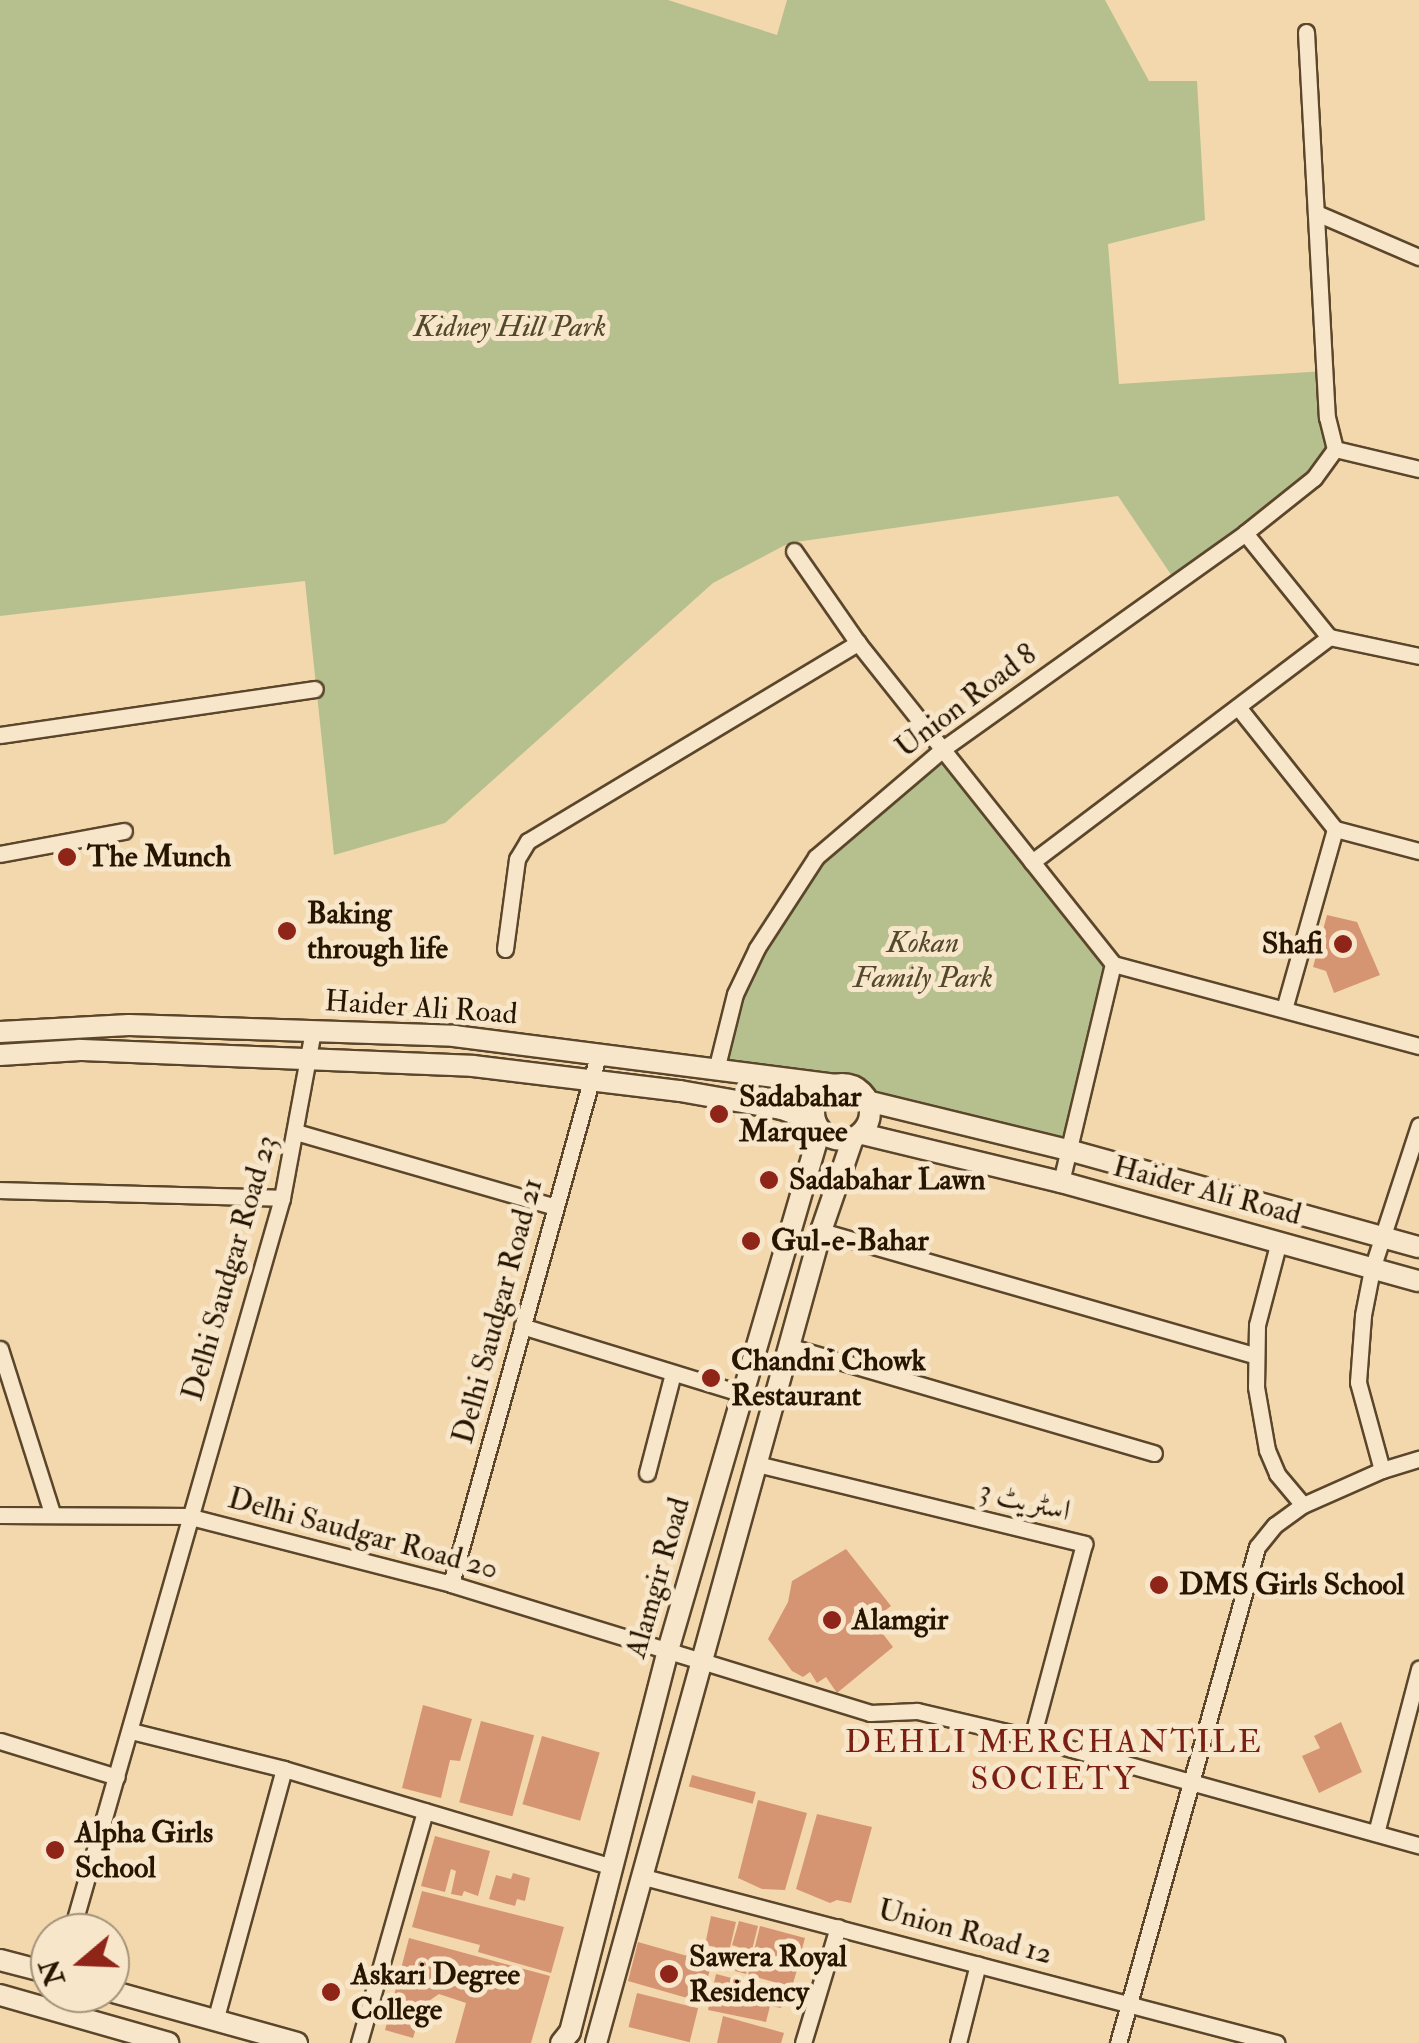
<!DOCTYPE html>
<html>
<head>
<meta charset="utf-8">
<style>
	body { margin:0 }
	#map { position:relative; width:1419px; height:2043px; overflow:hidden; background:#f3d8ad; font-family:"IM FELL Double Pica",Amiri,serif }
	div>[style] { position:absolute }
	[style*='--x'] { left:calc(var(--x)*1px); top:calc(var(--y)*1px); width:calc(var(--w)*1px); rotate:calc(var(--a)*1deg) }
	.green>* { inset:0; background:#b5c08e }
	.building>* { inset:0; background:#d59572; transform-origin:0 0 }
	.roads { filter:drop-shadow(2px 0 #5b462b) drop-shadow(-2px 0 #5b462b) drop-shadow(0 2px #5b462b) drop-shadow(0 -2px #5b462b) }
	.street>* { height:15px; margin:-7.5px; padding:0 7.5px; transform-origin:7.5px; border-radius:7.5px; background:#f7e6ca }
	.secondary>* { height:20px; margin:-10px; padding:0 10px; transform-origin:10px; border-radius:10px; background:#f7e6ca }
	.secondary>.ring { margin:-10px; padding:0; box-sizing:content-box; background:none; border:20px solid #f7e6ca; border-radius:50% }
	.dots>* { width:28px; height:28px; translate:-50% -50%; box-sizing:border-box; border:5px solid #f7e6ca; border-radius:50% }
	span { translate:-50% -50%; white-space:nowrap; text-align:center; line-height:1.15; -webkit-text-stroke:10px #f7e6ca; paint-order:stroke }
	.park-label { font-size:30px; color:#52482b; font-style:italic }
	.street-label { font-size:30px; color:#281500 }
	.poi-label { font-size:30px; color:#281500; font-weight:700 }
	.left { translate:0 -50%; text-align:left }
	.right { translate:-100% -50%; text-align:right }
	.neighbourhood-label { font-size:32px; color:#7a1f14; letter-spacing:2.5px }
	.north { position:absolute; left:30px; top:1913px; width:100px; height:100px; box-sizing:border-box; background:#f7e6ca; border:2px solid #a49279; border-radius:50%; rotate:251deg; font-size:28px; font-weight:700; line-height:40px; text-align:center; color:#281500 }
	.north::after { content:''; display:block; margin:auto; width:35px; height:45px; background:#8f2418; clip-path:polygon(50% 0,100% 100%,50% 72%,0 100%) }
</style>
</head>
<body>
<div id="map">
	<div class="green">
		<div style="clip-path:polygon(0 0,668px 0,777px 35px,787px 0,1105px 0,1149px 81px,1197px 81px,1205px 220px,1108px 244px,1119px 384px,1325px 371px,1335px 449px,1307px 484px,1176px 582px,1118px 496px,789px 543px,713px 583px,445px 823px,334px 855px,305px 581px,0 616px)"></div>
		<div style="clip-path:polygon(944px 748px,1113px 964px,1072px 1151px,795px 1079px,717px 1066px,735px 994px,816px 857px)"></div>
	</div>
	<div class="building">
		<div style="clip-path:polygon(1327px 915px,1357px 922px,1380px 975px,1334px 993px,1326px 971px,1313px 967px)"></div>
		<div style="clip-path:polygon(846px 1549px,891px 1606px,883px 1612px,891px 1624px,883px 1634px,893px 1647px,837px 1693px,826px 1677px,817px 1683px,810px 1672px,803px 1677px,792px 1671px,768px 1639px,788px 1602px,792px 1581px)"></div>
		<div style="clip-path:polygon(423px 1705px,472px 1719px,460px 1761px,450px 1760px,441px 1798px,402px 1788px)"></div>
		<div style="left:481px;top:1721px;width:55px;height:84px;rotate:15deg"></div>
		<div style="clip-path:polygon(1341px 1722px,1362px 1772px,1319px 1793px,1302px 1756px,1320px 1748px,1314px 1736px)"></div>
		<div style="left:542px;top:1736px;width:60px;height:71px;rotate:16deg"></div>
		<div style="left:692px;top:1775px;width:66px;height:12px;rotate:15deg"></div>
		<div style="clip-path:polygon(758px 1800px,807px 1813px,785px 1890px,762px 1889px,738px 1878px)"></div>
		<div style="clip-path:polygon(817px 1814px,872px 1827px,851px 1903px,837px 1900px,830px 1903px,796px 1889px)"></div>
		<div style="clip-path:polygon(435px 1836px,490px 1851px,478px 1896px,464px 1891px,462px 1896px,451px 1894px,456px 1871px,451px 1869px,445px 1892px,421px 1886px)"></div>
		<div style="clip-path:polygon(513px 1873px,530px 1878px,525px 1901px,517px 1899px,515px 1906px,489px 1899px,496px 1875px,511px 1879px)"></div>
		<div style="clip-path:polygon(422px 1891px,564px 1927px,551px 1973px,478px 1952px,480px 1945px,412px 1927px)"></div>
		<div style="clip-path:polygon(711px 1916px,736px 1922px,725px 1969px,711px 1966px,701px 2002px,628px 1981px,638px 1942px,712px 1963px,716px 1947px,705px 1945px)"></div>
		<div style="clip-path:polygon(739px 1921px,758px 1926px,746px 1974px,735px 1971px,741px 1948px,732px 1945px)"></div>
		<div style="clip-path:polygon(760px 1926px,805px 1938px,799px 1960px,783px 1956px,781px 1966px,797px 1970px,792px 1987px,748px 1975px)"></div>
		<div style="clip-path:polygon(409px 1938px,550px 1976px,531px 2043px,455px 2043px,466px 2003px,439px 1994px,423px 2005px,413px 2038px,385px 2030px)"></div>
		<div style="clip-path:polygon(716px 1974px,786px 1992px,781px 2008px,770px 2006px,766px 2022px,708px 2010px)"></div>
		<div style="left:637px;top:1993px;width:63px;height:35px;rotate:14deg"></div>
		<div style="clip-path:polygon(723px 2016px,784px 2033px,781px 2043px,717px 2043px)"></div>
	</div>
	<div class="roads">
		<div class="street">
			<div style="--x:1306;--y:32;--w:386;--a:86.9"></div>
			<div style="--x:1327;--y:417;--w:33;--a:76"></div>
			<div style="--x:1319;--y:214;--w:109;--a:23.3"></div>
			<div style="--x:1335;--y:449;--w:86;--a:13.4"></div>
			<div style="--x:1245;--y:533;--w:134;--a:51.1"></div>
			<div style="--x:794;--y:551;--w:112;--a:55.2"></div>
			<div style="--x:858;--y:643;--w:410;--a:51.5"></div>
			<div style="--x:1238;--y:707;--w:156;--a:51.5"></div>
			<div style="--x:1335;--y:829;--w:187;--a:105.8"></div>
			<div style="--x:0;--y:735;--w:318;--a:-8.3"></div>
			<div style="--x:1335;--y:829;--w:87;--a:14.7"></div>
			<div style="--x:0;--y:854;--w:126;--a:-10.5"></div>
			<div style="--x:1032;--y:862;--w:373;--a:-37.1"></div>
			<div style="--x:1329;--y:637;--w:92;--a:11.9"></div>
			<div style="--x:505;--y:949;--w:91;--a:-82.4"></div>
			<div style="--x:517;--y:859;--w:21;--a:-59"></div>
			<div style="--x:528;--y:841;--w:385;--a:-31"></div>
			<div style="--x:1113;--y:964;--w:317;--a:15"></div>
			<div style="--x:717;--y:1066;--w:74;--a:-76"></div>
			<div style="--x:735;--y:994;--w:51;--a:-64.4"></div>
			<div style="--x:757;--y:948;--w:108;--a:-57"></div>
			<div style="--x:816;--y:857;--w:168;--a:-40.4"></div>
			<div style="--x:944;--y:748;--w:370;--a:-35.5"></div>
			<div style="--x:1245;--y:533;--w:88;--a:-38.6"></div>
			<div style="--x:1314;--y:478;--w:36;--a:-54"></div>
			<div style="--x:296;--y:1132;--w:270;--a:16.1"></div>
			<div style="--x:1061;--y:1182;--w:224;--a:-76.6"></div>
			<div style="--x:0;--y:1190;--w:282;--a:1.6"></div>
			<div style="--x:821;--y:1231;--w:450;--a:16"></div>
			<div style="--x:1279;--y:1241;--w:87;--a:104.7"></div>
			<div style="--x:1257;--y:1325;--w:62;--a:90.9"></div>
			<div style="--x:1256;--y:1387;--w:64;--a:80.1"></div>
			<div style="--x:1267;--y:1450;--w:26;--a:67"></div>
			<div style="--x:1277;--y:1474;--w:40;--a:50"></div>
			<div style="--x:522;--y:1326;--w:231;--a:17.1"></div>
			<div style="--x:791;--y:1347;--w:378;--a:16.3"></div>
			<div style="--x:0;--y:1349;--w:172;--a:72.4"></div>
			<div style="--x:757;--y:1464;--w:337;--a:13.7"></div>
			<div style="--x:1084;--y:1544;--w:201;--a:105"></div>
			<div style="--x:1382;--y:1470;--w:91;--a:-105.3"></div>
			<div style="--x:1358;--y:1382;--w:67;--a:-85.7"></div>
			<div style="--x:1363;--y:1315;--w:47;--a:-78.9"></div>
			<div style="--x:1372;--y:1269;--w:151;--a:-71.9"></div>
			<div style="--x:647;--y:1473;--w:103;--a:-75.4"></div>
			<div style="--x:0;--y:1515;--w:187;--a:0.3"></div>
			<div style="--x:187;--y:1516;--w:273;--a:14.4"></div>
			<div style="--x:451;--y:1584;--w:438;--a:17.1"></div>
			<div style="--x:870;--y:1713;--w:47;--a:-2.4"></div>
			<div style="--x:917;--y:1711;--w:118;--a:13.2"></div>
			<div style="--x:1032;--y:1738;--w:402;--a:15.5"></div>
			<div style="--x:451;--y:1584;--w:552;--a:-74.45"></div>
			<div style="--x:131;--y:1731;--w:158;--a:13.9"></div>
			<div style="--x:284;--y:1769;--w:342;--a:16.6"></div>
			<div style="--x:0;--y:1741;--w:122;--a:17.1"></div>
			<div style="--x:1376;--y:1833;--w:170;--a:-75.3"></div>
			<div style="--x:640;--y:1876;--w:658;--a:14.71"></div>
			<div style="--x:71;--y:1933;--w:765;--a:-73.98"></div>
			<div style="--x:282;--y:1198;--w:170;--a:-79.5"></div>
			<div style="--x:215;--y:2021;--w:261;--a:-74.7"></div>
			<div style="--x:359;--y:2043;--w:241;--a:-74.1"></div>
			<div style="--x:803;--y:2043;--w:121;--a:-73.2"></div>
			<div style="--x:958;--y:2043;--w:81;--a:-75.8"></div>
			<div style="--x:1118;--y:2043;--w:515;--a:-74.34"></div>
			<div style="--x:1257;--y:1547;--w:28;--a:-51"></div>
			<div style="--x:1275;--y:1525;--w:34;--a:-36"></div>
			<div style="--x:1303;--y:1505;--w:86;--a:-23.9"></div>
			<div style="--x:1382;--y:1470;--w:39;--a:-17"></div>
		</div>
		<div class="secondary">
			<div style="--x:0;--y:1032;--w:129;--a:-3.1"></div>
			<div style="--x:129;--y:1025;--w:325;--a:1.9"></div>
			<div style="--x:454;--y:1036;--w:385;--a:7.3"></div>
			<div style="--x:0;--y:1055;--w:80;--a:-3.6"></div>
			<div style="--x:80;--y:1050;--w:393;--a:2.3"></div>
			<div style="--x:473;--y:1066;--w:209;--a:6.9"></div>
			<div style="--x:680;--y:1091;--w:104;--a:10"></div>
			<div style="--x:782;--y:1109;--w:35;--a:20"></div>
			<div class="ring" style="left:814px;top:1084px;width:36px;height:36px"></div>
			<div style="--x:867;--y:1101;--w:211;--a:13.7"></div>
			<div style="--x:1072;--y:1151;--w:360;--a:15.5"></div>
			<div style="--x:862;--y:1134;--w:205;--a:13.6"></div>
			<div style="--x:1061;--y:1182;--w:371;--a:15.5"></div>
			<div style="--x:0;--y:1960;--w:52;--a:14.6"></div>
			<div style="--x:110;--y:1991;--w:194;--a:15.5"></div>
			<div style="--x:0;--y:1995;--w:175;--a:15.9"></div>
			<div style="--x:561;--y:2043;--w:14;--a:-51"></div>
			<div style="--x:570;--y:2032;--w:398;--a:-75.6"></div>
			<div style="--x:669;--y:1647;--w:539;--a:-73.72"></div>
			<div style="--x:596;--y:2043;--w:843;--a:-74.51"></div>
			<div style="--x:821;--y:1231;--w:98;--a:-71"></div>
		</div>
	</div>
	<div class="dots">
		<div style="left:67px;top:857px;background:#8f2418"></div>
		<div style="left:287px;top:931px;background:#8f2418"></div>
		<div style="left:1343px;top:944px;background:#8f2418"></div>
		<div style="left:719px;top:1114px;background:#8f2418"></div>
		<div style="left:769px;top:1180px;background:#8f2418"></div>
		<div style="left:751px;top:1241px;background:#8f2418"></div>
		<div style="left:711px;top:1378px;background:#8f2418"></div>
		<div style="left:1159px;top:1585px;background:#8f2418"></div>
		<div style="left:832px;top:1620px;background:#8f2418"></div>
		<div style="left:55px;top:1850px;background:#8f2418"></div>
		<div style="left:669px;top:1974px;background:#8f2418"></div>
		<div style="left:331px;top:1992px;background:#8f2418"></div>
	</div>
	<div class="park-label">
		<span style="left:510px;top:327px">Kidney Hill Park</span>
		<span style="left:923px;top:960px">Kokan<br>Family Park</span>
	</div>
	<div class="street-label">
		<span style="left:966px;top:701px;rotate:-37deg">Union Road 8</span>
		<span style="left:421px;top:1008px;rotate:4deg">Haider Ali Road</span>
		<span style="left:1207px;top:1191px;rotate:15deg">Haider Ali Road</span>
		<span style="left:230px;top:1268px;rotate:-74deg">Delhi Saudgar Road 23</span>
		<span style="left:498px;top:1311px;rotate:-75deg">Delhi Saudgar Road 21</span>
		<span style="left:1025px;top:1501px;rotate:14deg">اسٹریٹ 3</span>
		<span style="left:363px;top:1534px;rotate:15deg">Delhi Saudgar Road 20</span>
		<span style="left:658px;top:1578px;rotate:-74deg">Alamgir Road</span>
		<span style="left:965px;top:1932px;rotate:15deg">Union Road 12</span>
	</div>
	<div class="poi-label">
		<span class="left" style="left:87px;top:857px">The Munch</span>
		<span class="left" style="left:307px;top:931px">Baking<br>through life</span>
		<span class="right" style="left:1323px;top:944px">Shafi</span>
		<span class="left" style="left:739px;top:1114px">Sadabahar<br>Marquee</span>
		<span class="left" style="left:789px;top:1180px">Sadabahar Lawn</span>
		<span class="left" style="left:771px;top:1241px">Gul-e-Bahar</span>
		<span class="left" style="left:731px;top:1378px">Chandni Chowk<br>Restaurant</span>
		<span class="left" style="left:1179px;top:1585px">DMS Girls School</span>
		<span class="left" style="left:852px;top:1620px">Alamgir</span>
		<span class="left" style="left:75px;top:1850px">Alpha Girls<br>School</span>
		<span class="left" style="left:689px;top:1974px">Sawera Royal<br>Residency</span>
		<span class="left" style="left:351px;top:1992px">Askari Degree<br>College</span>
	</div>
	<div class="neighbourhood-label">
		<span style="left:1054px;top:1761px">DEHLI MERCHANTILE<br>SOCIETY</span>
	</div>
	<div class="north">N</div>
</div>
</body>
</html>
